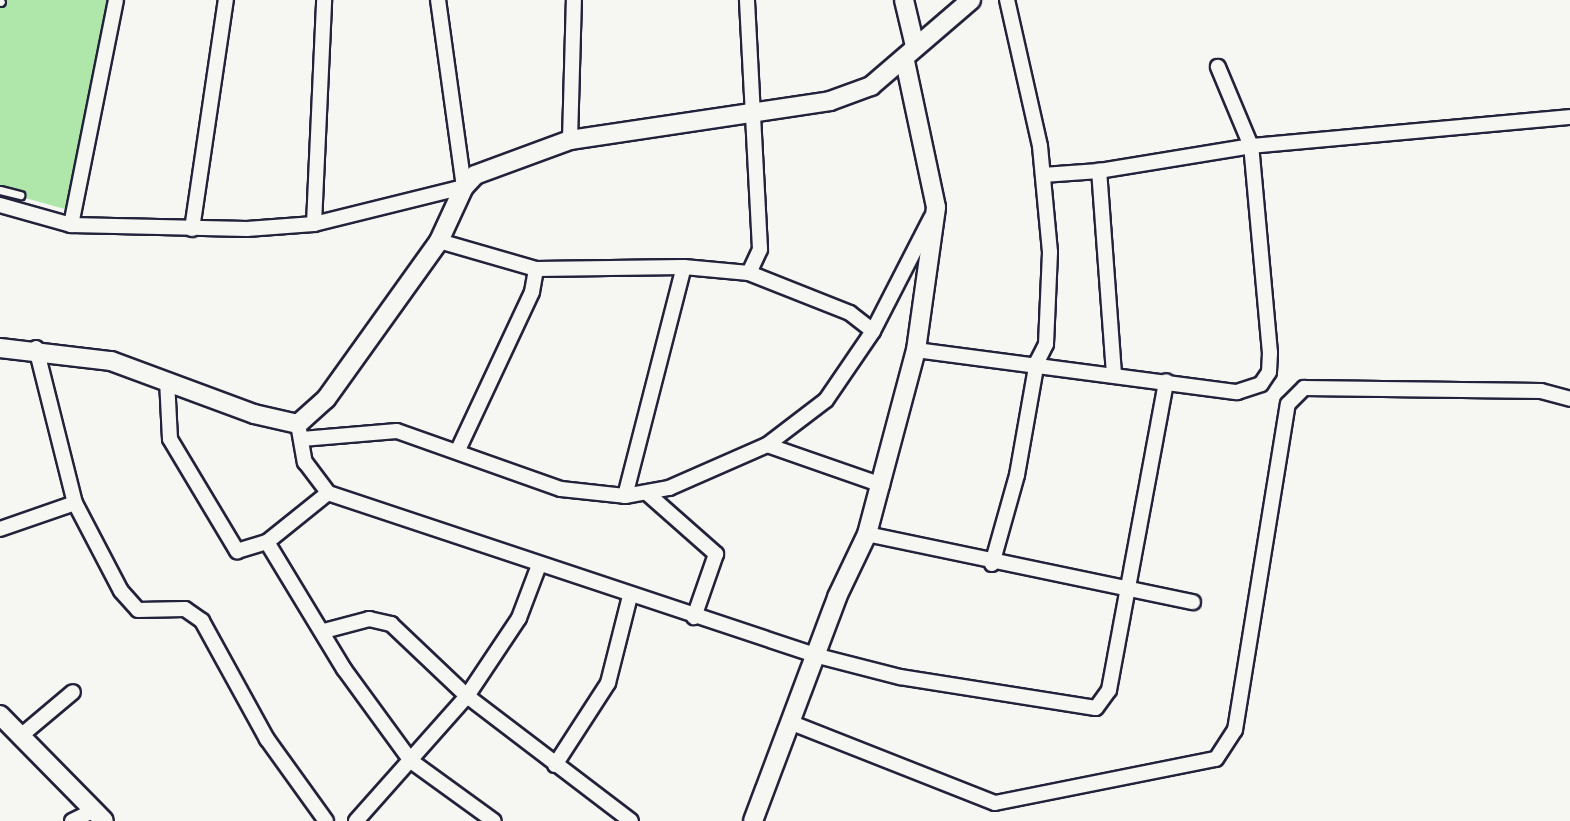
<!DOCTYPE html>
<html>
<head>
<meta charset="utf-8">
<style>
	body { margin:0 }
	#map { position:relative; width:1570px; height:821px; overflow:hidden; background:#f6f6f2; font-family:"Balsamiq Sans",sans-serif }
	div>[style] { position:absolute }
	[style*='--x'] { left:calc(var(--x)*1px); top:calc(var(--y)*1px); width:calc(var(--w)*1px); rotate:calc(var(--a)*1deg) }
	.green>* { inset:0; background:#afe7ab }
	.roads { filter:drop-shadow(2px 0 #22223b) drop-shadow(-2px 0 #22223b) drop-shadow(0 2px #22223b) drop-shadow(0 -2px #22223b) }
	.service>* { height:7px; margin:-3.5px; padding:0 3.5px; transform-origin:3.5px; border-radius:3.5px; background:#f6f6f2 }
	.minor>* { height:14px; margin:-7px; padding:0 7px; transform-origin:7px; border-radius:7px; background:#f6f6f2 }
	.tertiary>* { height:18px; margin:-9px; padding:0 9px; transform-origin:9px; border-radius:9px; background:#f6f6f2 }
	span { translate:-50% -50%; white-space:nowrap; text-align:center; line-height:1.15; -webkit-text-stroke:6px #f6f6f2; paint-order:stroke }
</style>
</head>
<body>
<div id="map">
	<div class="green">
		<div style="clip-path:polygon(0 0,109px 0,72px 211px,0 191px)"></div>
	</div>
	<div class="roads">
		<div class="service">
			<div style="--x:0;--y:1;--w:1;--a:45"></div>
			<div style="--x:0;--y:190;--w:21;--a:14"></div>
		</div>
		<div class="minor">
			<div style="--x:570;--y:140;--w:140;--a:-88.4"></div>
			<div style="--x:1043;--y:175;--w:56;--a:-4.1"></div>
			<div style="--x:0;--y:205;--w:74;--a:15.7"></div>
			<div style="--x:71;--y:225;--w:176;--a:1.3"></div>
			<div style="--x:247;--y:229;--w:67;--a:-4.3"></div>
			<div style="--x:314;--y:224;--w:154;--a:-13.9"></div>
			<div style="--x:464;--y:187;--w:189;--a:-97.9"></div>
			<div style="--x:314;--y:224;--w:224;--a:-87.4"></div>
			<div style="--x:71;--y:225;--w:229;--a:-78.7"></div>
			<div style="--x:192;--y:229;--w:232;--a:-81.6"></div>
			<div style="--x:439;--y:241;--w:101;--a:16.1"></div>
			<div style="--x:536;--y:269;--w:148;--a:-0.8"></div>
			<div style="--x:684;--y:267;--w:65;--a:5.3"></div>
			<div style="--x:873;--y:331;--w:127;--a:-62.8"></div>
			<div style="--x:36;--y:348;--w:160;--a:75.9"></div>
			<div style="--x:75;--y:503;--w:99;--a:62.4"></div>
			<div style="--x:121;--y:591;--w:25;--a:48"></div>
			<div style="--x:138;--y:610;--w:47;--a:-1.2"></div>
			<div style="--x:185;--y:609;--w:21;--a:35"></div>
			<div style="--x:202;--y:621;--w:135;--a:61.2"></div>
			<div style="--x:267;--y:739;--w:101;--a:54.3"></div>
			<div style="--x:916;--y:350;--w:324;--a:7.5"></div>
			<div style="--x:1237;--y:392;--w:25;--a:-18"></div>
			<div style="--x:1261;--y:384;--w:14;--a:-56"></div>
			<div style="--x:1269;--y:372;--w:19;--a:-87"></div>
			<div style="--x:1270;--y:353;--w:208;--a:-95.2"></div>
			<div style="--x:1251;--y:146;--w:86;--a:-112.7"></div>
			<div style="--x:1114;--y:374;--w:204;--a:-94.2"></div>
			<div style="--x:1099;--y:171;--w:154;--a:-9.3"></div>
			<div style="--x:1251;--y:146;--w:320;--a:-5.2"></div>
			<div style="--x:167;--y:380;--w:59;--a:87.1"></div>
			<div style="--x:170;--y:439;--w:131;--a:59.1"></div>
			<div style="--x:237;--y:551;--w:31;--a:-17"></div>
			<div style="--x:267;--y:542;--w:78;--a:-38.8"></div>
			<div style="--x:298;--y:424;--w:39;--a:80"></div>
			<div style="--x:305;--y:462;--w:39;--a:53"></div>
			<div style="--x:328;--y:493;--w:516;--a:18.4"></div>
			<div style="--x:818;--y:656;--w:85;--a:14.4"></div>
			<div style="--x:900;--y:677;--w:198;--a:9"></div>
			<div style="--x:1096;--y:708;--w:22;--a:-54"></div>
			<div style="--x:1109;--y:690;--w:314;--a:-79.5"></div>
			<div style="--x:302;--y:439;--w:95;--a:-4.8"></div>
			<div style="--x:397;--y:431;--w:174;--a:19.5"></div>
			<div style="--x:561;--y:489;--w:64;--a:6.2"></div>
			<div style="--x:625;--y:496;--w:45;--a:-10.3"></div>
			<div style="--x:669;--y:488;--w:107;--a:-23.7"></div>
			<div style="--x:767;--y:445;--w:74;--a:-37.3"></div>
			<div style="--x:826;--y:400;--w:83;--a:-55.7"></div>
			<div style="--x:873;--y:331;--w:29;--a:-142"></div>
			<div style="--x:850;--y:313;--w:109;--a:-158.4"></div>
			<div style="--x:749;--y:273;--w:26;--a:-65"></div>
			<div style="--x:760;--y:249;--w:249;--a:-93"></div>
			<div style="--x:767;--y:445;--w:122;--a:19.2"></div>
			<div style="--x:458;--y:450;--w:174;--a:-64.9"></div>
			<div style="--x:532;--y:292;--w:23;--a:-80"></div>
			<div style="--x:648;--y:494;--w:91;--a:41.4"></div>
			<div style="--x:716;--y:554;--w:67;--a:109.2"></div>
			<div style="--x:625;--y:496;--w:236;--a:-75.6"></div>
			<div style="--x:0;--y:529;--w:79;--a:-19.1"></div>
			<div style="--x:867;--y:534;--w:333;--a:11.8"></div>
			<div style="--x:267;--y:542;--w:149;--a:58.8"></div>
			<div style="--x:344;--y:669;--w:114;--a:53.9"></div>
			<div style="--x:411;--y:761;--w:102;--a:35.9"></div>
			<div style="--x:992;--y:564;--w:92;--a:-74.3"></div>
			<div style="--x:1017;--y:475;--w:115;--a:-80"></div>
			<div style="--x:1037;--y:362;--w:20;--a:-63"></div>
			<div style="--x:1046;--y:344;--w:92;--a:-87.5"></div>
			<div style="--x:1050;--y:252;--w:106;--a:-95.4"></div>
			<div style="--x:1040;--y:146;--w:150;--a:-102.7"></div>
			<div style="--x:324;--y:631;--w:47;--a:-14.9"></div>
			<div style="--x:369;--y:619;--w:23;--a:13"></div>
			<div style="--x:391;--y:624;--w:105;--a:43.5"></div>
			<div style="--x:467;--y:696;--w:206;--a:37.3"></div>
			<div style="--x:792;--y:723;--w:218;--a:21.5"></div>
			<div style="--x:995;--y:803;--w:225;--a:-11.3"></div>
			<div style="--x:1216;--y:759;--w:35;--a:-57"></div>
			<div style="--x:1235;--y:730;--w:330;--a:-80.8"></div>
			<div style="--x:1288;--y:404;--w:23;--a:-45"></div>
			<div style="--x:1304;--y:388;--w:237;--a:0.7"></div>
			<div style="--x:1541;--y:391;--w:30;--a:15"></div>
			<div style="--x:23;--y:734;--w:65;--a:-40"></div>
			<div style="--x:555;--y:765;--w:98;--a:-57.1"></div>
			<div style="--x:608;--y:683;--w:90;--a:-75.8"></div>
			<div style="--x:72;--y:821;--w:25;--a:-26"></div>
			<div style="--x:356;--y:821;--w:167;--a:-48.4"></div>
			<div style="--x:467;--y:696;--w:94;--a:-56.3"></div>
			<div style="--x:519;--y:618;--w:57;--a:-69.3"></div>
		</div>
		<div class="tertiary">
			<div style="--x:904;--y:0;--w:47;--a:76.6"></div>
			<div style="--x:0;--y:348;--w:112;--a:6.7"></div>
			<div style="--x:111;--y:361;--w:153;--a:20.3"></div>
			<div style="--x:254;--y:414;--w:45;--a:12.8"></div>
			<div style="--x:298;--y:424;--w:38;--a:-42"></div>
			<div style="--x:326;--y:399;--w:194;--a:-54.4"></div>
			<div style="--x:439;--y:241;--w:60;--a:-65.2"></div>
			<div style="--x:464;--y:187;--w:16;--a:-47"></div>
			<div style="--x:475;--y:175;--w:101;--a:-20.2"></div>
			<div style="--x:570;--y:140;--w:263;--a:-8.5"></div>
			<div style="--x:830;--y:101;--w:44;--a:-20.1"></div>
			<div style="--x:871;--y:86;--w:132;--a:-40.7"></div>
			<div style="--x:0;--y:715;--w:148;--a:45.5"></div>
			<div style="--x:753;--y:821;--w:239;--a:-69.4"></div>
			<div style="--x:837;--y:597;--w:70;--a:-64.5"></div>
			<div style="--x:867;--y:534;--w:190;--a:-75.1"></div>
			<div style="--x:916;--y:350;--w:144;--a:-82"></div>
			<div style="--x:936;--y:207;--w:149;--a:-102"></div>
		</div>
	</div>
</div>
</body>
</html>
